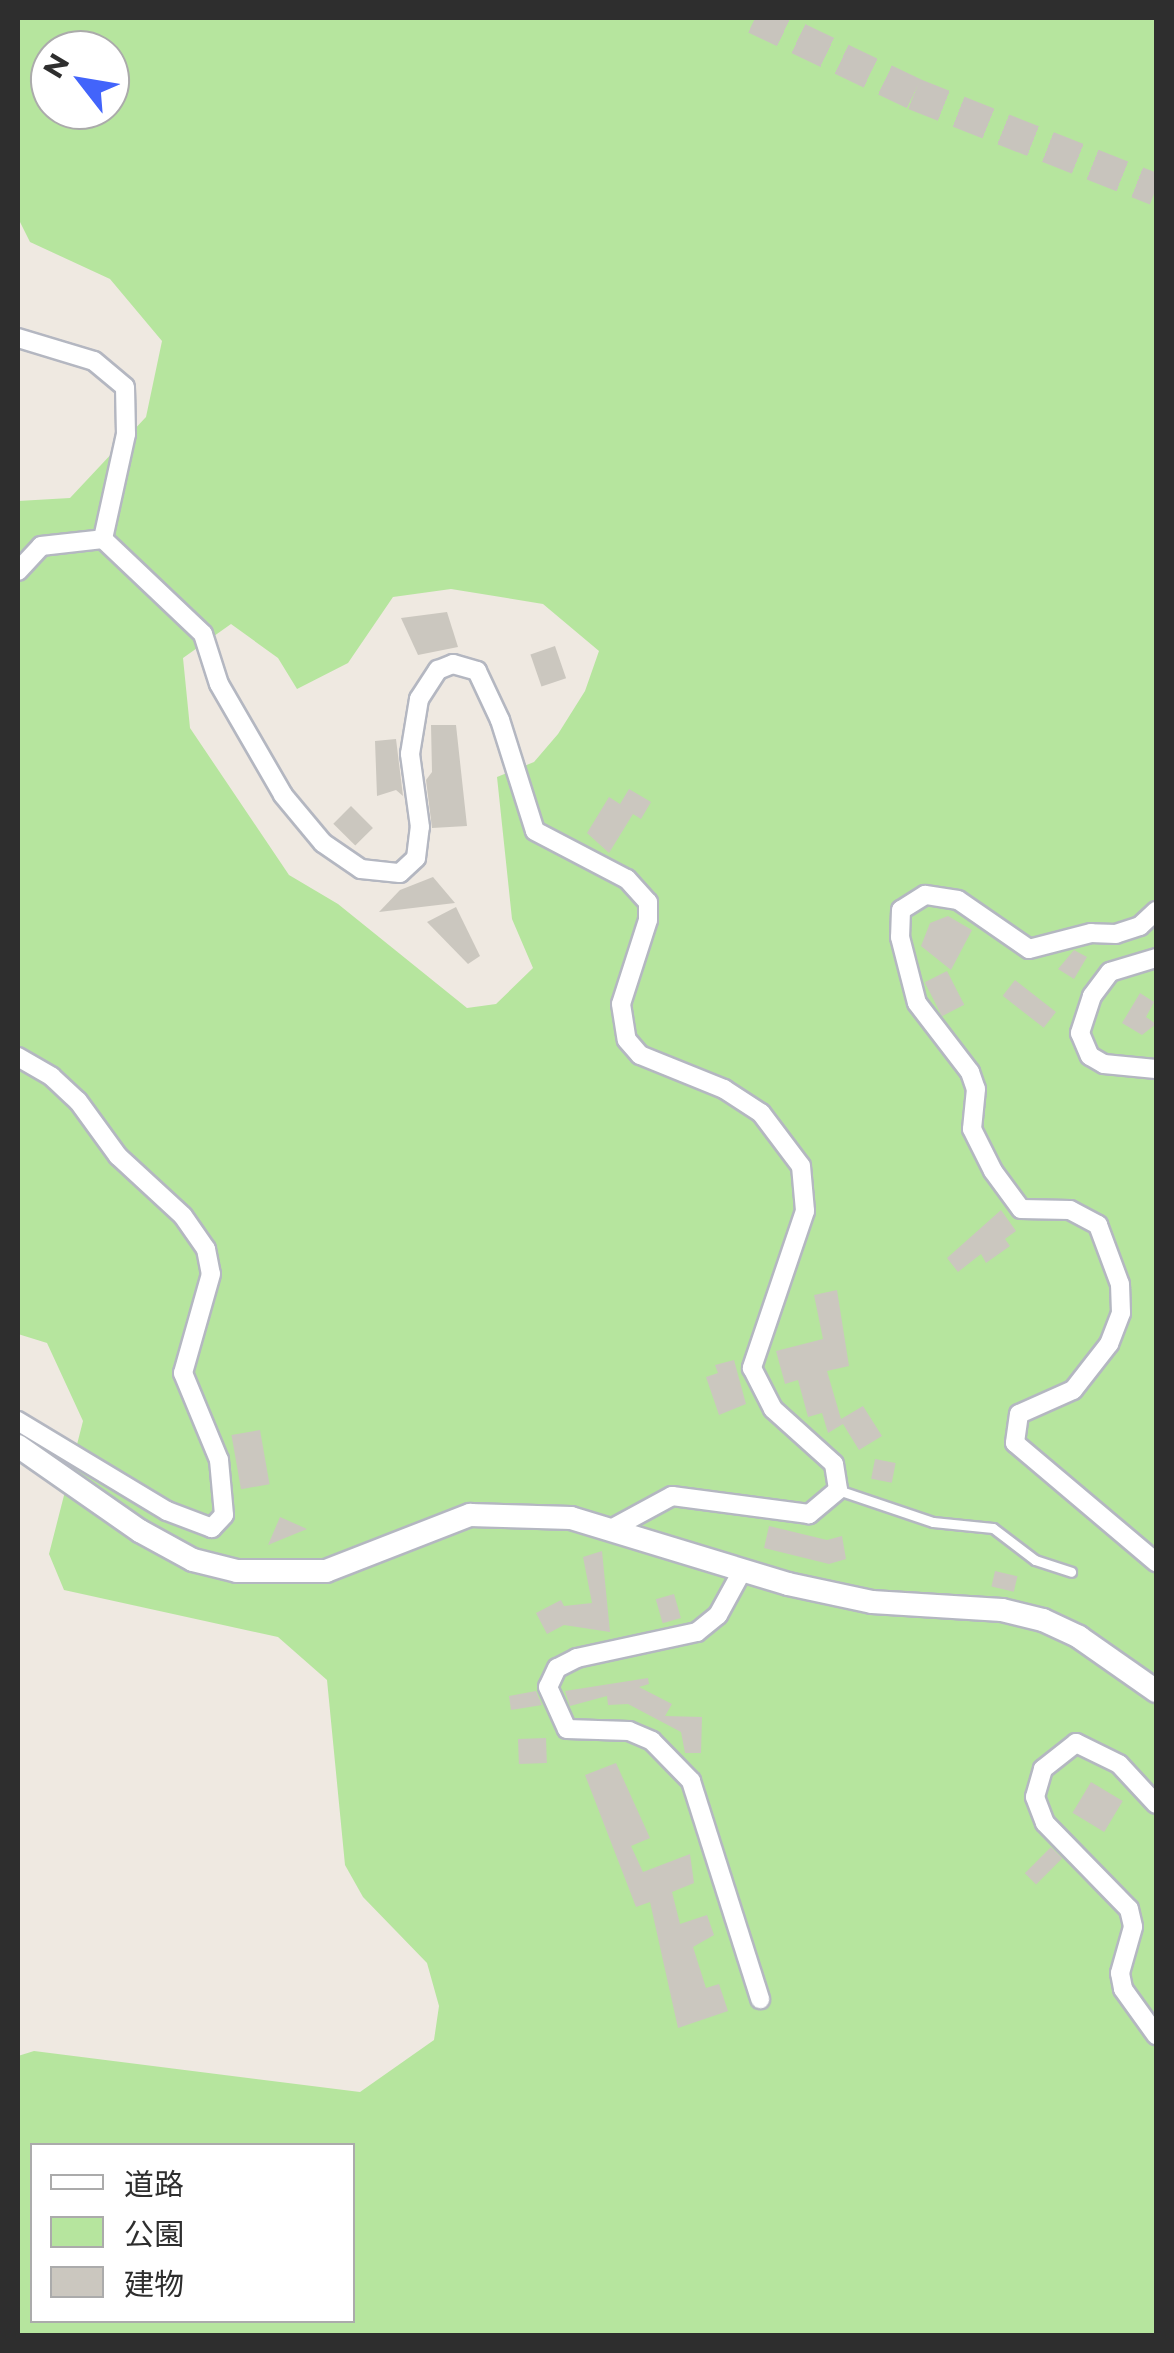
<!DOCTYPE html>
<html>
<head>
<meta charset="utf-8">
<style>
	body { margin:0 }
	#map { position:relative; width:1174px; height:2353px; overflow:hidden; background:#efe9e1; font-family:Montserrat,"Noto Sans JP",sans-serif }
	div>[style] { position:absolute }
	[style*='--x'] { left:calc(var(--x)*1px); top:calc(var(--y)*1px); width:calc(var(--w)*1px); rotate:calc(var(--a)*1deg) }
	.green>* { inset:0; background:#b6e59e }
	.building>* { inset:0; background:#cbc7bf; transform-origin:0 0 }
	.motorway-tunnel>* { height:32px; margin-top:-16px; transform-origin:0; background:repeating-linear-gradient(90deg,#c8c4bd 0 32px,transparent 0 48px) }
	.roads { filter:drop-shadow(2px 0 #b4b7c1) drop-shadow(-2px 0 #b4b7c1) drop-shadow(0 2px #b4b7c1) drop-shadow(0 -2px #b4b7c1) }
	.service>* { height:9px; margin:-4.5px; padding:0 4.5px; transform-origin:4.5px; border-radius:4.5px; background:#fff }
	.minor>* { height:18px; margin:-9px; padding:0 9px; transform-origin:9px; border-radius:9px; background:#fff }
	.tertiary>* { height:22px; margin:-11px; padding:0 11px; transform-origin:11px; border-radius:11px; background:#fff }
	span { translate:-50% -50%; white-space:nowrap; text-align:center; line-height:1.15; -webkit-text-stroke:10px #fff; paint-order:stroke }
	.frame { position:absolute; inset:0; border:20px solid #2e2e2e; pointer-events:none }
	.legend { position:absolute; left:30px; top:2143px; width:325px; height:180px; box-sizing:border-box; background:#fff; border:2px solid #ababab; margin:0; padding:12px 18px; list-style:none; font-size:30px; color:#2e2e2e }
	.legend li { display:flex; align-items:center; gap:20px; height:50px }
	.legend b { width:50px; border:2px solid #ababab }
	.north { position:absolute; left:30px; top:30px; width:100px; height:100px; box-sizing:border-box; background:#fff; border:2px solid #ababab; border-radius:50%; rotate:301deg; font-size:28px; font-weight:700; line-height:40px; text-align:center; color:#2e2e2e }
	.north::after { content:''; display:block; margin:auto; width:35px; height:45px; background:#4264fb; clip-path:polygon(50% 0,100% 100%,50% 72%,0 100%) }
</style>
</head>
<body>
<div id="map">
	<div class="green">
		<div style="clip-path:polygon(evenodd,18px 18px,1156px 18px,1156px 2335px,18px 2335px,18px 2056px,34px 2051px,360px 2092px,434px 2040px,439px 2006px,427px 1963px,363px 1897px,345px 1865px,327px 1680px,278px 1637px,64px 1590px,49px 1554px,83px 1421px,47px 1343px,18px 1334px,18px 501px,70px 498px,146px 417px,162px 341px,110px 279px,30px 242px,18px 218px,18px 18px,50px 50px,110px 50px,110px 110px,50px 110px,50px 50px,18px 18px,451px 589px,543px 604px,599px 651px,585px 691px,558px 734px,534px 762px,497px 777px,512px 919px,533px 968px,496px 1004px,467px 1008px,338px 904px,289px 875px,190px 728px,183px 658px,231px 624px,278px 658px,297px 689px,348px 663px,393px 597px,451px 589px,18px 18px,32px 2146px,352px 2146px,352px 2320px,32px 2320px,32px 2146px)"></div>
	</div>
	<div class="building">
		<div style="clip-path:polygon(447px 612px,458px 647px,418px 655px,401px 618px)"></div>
		<div style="left:555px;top:646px;width:34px;height:26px;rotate:71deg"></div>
		<div style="clip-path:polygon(431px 725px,456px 725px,467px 826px,432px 828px,426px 780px,432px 772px)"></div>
		<div style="clip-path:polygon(396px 739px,403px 796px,396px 790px,377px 796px,375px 741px)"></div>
		<div style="clip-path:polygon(629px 789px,651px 802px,641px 819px,633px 814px,609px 853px,587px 833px,609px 797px,620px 804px)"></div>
		<div style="left:351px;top:806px;width:31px;height:25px;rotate:45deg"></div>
		<div style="clip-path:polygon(433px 877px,455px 903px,379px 912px,400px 890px)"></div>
		<div style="clip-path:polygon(456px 907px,480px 956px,468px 964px,427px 922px)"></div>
		<div style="clip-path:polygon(948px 916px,972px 930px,951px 970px,921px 946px,930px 923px)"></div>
		<div style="clip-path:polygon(1074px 950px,1087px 957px,1074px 979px,1058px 969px)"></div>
		<div style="left:947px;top:971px;width:38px;height:25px;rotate:63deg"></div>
		<div style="left:1015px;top:980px;width:52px;height:20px;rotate:38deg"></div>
		<div style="clip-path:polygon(1140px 993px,1154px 1002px,1146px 1017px,1156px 1024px,1142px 1035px,1122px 1023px)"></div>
		<div style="clip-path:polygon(1001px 1210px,1016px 1231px,1005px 1239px,1010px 1246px,986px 1263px,981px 1254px,958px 1272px,947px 1258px)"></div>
		<div style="clip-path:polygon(837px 1290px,849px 1366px,827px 1371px,841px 1419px,863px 1406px,882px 1436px,859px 1450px,843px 1424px,828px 1433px,822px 1413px,808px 1417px,798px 1380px,785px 1384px,776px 1351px,823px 1339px,814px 1295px)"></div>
		<div style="clip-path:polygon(734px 1360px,746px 1404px,719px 1415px,706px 1377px,718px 1373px,715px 1365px)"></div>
		<div style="left:260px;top:1430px;width:55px;height:29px;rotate:80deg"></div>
		<div style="left:875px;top:1459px;width:21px;height:20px;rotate:11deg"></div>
		<div style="clip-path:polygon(280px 1517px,307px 1529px,268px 1545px)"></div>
		<div style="clip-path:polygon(769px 1526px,827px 1540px,842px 1536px,846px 1559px,829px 1564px,764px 1548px)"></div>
		<div style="clip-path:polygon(602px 1551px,610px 1632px,564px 1625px,547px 1634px,536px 1613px,561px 1600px,564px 1606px,592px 1603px,583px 1557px)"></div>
		<div style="left:995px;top:1571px;width:23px;height:16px;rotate:13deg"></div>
		<div style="left:674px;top:1594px;width:25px;height:19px;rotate:74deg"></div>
		<div style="clip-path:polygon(648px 1678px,649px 1684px,639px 1687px,672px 1704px,665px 1716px,702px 1717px,701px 1753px,685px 1753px,681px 1732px,628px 1704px,608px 1705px,607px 1696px,570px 1706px,565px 1691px)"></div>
		<div style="clip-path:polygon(536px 1691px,542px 1705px,511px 1710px,509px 1696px)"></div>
		<div style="left:546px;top:1738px;width:25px;height:28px;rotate:88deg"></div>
		<div style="clip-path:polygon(616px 1763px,650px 1838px,631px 1846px,643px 1872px,690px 1854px,694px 1883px,672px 1892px,680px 1924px,707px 1915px,714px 1935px,693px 1947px,706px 1988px,719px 1984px,728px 2011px,678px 2028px,650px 1902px,636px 1907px,585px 1775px)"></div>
		<div style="left:1091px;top:1782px;width:37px;height:36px;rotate:31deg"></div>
		<div style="left:1051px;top:1847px;width:16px;height:37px;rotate:45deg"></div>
	</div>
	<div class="motorway-tunnel">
		<div style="--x:755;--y:18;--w:176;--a:25.5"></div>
		<div style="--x:914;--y:94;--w:260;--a:21.6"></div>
	</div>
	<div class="roads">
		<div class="service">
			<div style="--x:838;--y:1490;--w:100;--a:18.6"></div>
			<div style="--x:933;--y:1522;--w:60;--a:5.7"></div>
			<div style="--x:993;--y:1528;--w:53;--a:37.3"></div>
			<div style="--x:1035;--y:1560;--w:38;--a:18"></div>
		</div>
		<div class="minor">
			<div style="--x:18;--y:338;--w:79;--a:16.8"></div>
			<div style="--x:94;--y:361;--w:40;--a:40"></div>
			<div style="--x:125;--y:387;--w:47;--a:88.8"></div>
			<div style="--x:126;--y:434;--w:107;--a:102.4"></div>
			<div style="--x:103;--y:539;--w:138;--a:43.5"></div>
			<div style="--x:203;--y:634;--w:52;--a:72.3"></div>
			<div style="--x:219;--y:684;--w:128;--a:60"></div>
			<div style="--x:283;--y:795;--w:62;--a:50.2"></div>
			<div style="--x:323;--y:843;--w:46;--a:34.4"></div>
			<div style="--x:361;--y:869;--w:39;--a:6"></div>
			<div style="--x:400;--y:873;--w:22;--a:-43"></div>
			<div style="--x:416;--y:858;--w:31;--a:-83"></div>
			<div style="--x:420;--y:827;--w:74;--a:-97.8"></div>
			<div style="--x:410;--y:754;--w:56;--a:-80.7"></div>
			<div style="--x:419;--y:699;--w:35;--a:-57"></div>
			<div style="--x:438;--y:670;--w:16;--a:-22"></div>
			<div style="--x:453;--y:664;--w:25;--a:16"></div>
			<div style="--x:477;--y:671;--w:54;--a:64.9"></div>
			<div style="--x:500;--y:720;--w:116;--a:72.5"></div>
			<div style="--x:535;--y:831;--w:104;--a:27.6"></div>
			<div style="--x:627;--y:879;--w:31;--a:48"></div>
			<div style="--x:648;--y:902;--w:18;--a:90"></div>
			<div style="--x:648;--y:920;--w:88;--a:107.8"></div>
			<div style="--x:621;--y:1004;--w:36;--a:81"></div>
			<div style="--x:627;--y:1040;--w:20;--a:49"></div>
			<div style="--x:640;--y:1055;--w:91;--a:22"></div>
			<div style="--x:724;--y:1089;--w:44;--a:33"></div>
			<div style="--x:761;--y:1113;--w:66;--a:53"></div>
			<div style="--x:801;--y:1166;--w:45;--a:84.9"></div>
			<div style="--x:805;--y:1211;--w:166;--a:108.7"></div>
			<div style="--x:752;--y:1368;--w:46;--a:62.9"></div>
			<div style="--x:773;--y:1409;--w:82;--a:42"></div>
			<div style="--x:834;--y:1464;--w:26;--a:81"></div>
			<div style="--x:838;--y:1490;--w:38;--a:140"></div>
			<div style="--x:809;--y:1514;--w:138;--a:-172.5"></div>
			<div style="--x:672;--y:1496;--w:65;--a:151.5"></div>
			<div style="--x:18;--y:571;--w:34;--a:-47"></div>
			<div style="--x:41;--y:546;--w:62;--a:-6.4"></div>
			<div style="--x:1156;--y:911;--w:22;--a:137"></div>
			<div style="--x:1140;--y:926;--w:25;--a:162"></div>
			<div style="--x:1116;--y:934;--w:25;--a:-178"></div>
			<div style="--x:1091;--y:933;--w:64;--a:165.5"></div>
			<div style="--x:1029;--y:949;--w:86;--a:-145.4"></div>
			<div style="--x:958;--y:900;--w:33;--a:-171"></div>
			<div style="--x:925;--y:895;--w:28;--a:148"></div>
			<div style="--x:901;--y:910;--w:27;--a:92"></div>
			<div style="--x:900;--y:937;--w:68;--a:75.6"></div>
			<div style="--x:917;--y:1003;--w:87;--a:52.5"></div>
			<div style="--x:970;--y:1072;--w:18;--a:71"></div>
			<div style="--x:976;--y:1089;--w:40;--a:95.7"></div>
			<div style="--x:972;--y:1129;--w:47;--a:63.4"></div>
			<div style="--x:993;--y:1171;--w:47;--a:53.6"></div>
			<div style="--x:1021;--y:1209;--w:49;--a:1.2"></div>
			<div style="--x:1070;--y:1210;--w:32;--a:28"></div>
			<div style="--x:1098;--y:1225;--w:63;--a:69.6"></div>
			<div style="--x:1120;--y:1284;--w:29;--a:88"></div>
			<div style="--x:1121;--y:1313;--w:33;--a:111"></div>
			<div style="--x:1109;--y:1344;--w:58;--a:128"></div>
			<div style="--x:1073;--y:1390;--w:59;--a:156"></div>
			<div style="--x:1019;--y:1414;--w:29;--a:98"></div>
			<div style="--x:1015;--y:1443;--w:185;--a:40.2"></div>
			<div style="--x:1156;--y:958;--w:48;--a:163.1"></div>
			<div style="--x:1110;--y:972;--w:30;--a:127"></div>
			<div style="--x:1092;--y:996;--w:39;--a:108"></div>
			<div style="--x:1080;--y:1033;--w:25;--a:67"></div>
			<div style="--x:1090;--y:1056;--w:16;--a:30"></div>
			<div style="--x:1104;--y:1064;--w:52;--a:5.5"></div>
			<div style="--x:18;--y:1057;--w:39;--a:30"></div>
			<div style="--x:52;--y:1077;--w:35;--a:43"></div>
			<div style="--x:78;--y:1101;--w:68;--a:54"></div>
			<div style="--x:118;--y:1156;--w:88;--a:42.7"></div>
			<div style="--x:183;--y:1216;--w:40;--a:55.1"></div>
			<div style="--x:206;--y:1249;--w:25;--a:79"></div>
			<div style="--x:211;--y:1274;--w:103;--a:105.8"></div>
			<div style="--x:183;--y:1373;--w:94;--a:67.5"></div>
			<div style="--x:219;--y:1460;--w:55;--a:84.8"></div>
			<div style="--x:224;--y:1515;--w:18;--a:133"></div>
			<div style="--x:212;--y:1528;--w:48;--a:-159.3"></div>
			<div style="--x:167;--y:1511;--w:174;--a:-148.9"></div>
			<div style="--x:741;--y:1573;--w:48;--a:118.7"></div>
			<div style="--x:718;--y:1615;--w:27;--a:141"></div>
			<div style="--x:697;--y:1632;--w:123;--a:167.8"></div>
			<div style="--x:577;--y:1658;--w:22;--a:153"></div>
			<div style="--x:557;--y:1668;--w:21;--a:115"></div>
			<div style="--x:548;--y:1687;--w:46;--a:65.7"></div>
			<div style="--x:567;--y:1729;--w:62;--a:1.8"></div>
			<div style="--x:629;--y:1731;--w:25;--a:23"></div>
			<div style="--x:652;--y:1741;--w:56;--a:45.7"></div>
			<div style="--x:691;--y:1781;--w:229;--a:72.4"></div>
			<div style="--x:1156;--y:1804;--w:54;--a:-132.8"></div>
			<div style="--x:1119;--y:1764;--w:48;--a:-154"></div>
			<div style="--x:1076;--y:1743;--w:42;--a:141.8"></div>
			<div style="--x:1043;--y:1769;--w:29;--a:106"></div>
			<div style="--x:1035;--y:1797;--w:28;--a:69"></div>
			<div style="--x:1045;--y:1823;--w:120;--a:45.7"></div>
			<div style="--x:1129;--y:1909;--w:18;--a:77"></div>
			<div style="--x:1133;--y:1927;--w:48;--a:105.8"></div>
			<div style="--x:1120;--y:1973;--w:16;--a:79"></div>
			<div style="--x:1123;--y:1989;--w:57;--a:54.3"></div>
		</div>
		<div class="tertiary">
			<div style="--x:18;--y:1446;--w:149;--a:34.9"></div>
			<div style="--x:140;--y:1531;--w:60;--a:28.7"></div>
			<div style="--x:193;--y:1560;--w:45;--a:14"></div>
			<div style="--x:237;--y:1571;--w:89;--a:0"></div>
			<div style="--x:326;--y:1571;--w:155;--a:-21.3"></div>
			<div style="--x:470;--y:1515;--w:101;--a:1.7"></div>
			<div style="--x:571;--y:1518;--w:227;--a:16.9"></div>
			<div style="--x:788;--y:1584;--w:86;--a:12.1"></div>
			<div style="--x:872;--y:1602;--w:130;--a:3.5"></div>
			<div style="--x:1002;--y:1610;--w:42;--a:13.7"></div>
			<div style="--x:1043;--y:1620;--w:40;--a:25"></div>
			<div style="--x:1079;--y:1637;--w:94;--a:35"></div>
		</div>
	</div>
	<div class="frame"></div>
	<ul class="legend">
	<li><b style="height:12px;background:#fff"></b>道路</li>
	<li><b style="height:28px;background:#b6e59e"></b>公園</li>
	<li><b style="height:28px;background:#cbc7bf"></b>建物</li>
	</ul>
	<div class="north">N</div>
</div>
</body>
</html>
